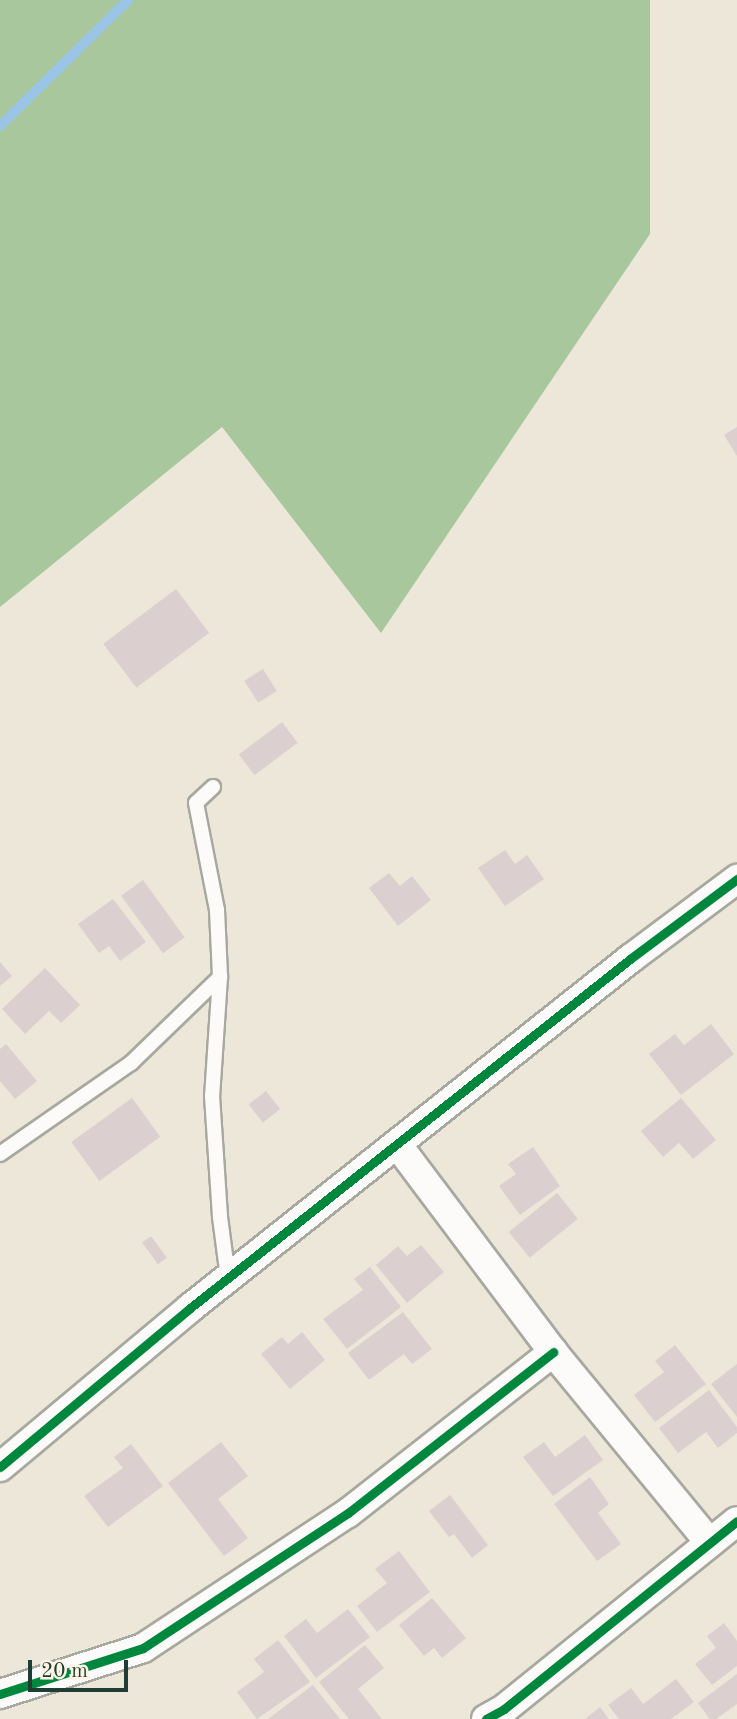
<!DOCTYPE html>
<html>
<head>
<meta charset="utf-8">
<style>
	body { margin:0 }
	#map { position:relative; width:737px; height:1719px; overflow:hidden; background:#ece7d9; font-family:"Old Standard TT",serif }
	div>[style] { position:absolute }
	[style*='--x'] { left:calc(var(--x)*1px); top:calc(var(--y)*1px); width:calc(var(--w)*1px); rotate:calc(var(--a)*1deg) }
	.forest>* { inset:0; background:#a9c79d }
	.stream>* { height:10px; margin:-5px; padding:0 5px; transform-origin:5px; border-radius:5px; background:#9bc5e6 }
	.building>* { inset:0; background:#dbd0cf; transform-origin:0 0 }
	.roads { filter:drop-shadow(2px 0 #a7a89f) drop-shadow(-2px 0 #a7a89f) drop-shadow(0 2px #a7a89f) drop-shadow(0 -2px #a7a89f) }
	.service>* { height:14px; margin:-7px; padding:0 7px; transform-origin:7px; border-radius:7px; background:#fcfbf9 }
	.minor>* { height:28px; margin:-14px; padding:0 14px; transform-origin:14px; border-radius:14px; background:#fcfbf9 }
	.cycleway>* { height:9px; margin:-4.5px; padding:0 4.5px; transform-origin:4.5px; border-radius:4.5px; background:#00873e }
	span { translate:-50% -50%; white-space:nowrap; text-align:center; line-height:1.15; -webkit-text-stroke:5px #fcf5e5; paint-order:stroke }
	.scale { position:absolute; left:28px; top:1660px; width:100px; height:32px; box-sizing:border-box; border:4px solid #1f3d34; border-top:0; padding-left:9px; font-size:21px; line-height:24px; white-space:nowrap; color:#1f3d34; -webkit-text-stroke:5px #fcf5e5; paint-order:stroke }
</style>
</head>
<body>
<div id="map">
	<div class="forest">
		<div style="clip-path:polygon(0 0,650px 0,650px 234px,381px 633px,222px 427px,0 607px)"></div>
	</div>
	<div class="stream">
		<div style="--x:0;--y:126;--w:180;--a:-44.5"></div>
	</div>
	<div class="building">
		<div style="clip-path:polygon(737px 427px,737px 456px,724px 435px)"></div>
		<div style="left:176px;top:589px;width:55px;height:91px;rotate:53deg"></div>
		<div style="left:263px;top:669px;width:26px;height:22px;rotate:58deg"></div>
		<div style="left:282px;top:722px;width:26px;height:54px;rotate:53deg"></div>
		<div style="clip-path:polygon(505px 850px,515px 864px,527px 855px,544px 879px,505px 906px,478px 868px)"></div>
		<div style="clip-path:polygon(389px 873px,400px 886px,412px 876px,431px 900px,398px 926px,369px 888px)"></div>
		<div style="left:143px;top:880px;width:71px;height:27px;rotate:54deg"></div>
		<div style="clip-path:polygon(113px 899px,146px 942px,120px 961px,109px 946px,99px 953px,78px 924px)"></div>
		<div style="clip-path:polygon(0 962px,12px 976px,0 986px)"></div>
		<div style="clip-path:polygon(45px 968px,80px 1005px,61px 1023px,49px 1011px,25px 1034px,2px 1009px)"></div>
		<div style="clip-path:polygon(711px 1024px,734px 1054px,681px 1095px,649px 1054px,675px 1034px,684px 1045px)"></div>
		<div style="clip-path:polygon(6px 1044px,37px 1081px,15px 1099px,0 1081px,0 1049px)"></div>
		<div style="left:266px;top:1091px;width:23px;height:22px;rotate:52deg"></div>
		<div style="left:132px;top:1098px;width:48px;height:75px;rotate:54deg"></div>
		<div style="clip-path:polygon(681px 1098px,716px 1140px,693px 1159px,679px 1143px,663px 1157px,641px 1131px)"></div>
		<div style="clip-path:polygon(533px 1147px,560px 1186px,520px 1215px,499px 1186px,516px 1174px,508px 1164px)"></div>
		<div style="left:557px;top:1193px;width:33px;height:62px;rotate:51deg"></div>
		<div style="left:151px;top:1236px;width:27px;height:11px;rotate:54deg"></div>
		<div style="clip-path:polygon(421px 1245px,444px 1272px,407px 1303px,376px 1265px,398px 1246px,407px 1256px)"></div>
		<div style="clip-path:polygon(370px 1267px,401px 1307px,347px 1349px,323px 1319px,363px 1290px,354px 1279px)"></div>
		<div style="clip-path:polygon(403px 1312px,432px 1349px,412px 1364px,404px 1354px,369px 1380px,348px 1353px)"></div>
		<div style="clip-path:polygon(302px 1332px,325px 1360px,290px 1389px,261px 1354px,282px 1337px,288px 1344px)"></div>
		<div style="clip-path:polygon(675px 1345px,706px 1384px,655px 1422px,634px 1395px,664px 1372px,655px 1361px)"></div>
		<div style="clip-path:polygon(737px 1364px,737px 1417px,711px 1384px)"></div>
		<div style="clip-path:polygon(709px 1390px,737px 1427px,737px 1433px,718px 1448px,706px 1432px,678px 1453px,659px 1428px)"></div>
		<div style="clip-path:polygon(585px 1435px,603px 1460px,553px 1496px,523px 1457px,544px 1442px,555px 1457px)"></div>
		<div style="clip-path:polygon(221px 1442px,248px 1476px,218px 1499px,248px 1538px,224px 1556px,168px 1483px)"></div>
		<div style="clip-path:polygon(131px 1444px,163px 1486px,108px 1527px,84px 1496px,123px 1468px,114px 1457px)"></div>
		<div style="clip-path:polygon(590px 1477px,609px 1504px,598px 1513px,621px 1544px,597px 1561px,554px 1504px)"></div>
		<div style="clip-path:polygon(450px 1495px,488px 1545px,472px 1558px,454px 1534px,449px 1537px,429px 1511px)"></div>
		<div style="clip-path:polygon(399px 1551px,430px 1592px,377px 1632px,357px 1606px,387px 1583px,375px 1569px)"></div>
		<div style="clip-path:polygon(432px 1598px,466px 1638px,442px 1658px,434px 1648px,424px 1656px,399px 1625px)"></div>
		<div style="clip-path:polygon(348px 1609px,370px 1637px,316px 1678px,284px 1636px,306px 1619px,317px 1633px)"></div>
		<div style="clip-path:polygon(724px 1623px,737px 1641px,737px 1666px,712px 1685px,695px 1664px,716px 1648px,707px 1636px)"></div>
		<div style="clip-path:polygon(278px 1640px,310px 1682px,257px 1719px,237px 1692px,264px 1672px,254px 1659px)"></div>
		<div style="clip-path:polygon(365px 1645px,384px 1668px,358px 1689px,382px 1719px,349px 1719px,319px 1682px)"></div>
		<div style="clip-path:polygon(737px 1674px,737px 1704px,716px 1719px,710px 1719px,698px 1703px)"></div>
		<div style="clip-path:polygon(676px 1679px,694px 1702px,671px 1719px,619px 1719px,608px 1705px,631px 1688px,643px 1704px)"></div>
		<div style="clip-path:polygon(313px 1685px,340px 1719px,268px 1719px)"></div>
		<div style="clip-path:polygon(600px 1707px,609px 1719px,585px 1719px)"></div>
	</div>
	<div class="roads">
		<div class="service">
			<div style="--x:213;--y:787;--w:23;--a:137"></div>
			<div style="--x:196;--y:803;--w:109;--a:78.9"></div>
			<div style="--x:217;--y:910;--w:67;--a:87.4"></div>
			<div style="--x:220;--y:977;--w:119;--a:93.8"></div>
			<div style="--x:212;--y:1096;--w:121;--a:86.2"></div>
			<div style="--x:220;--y:1217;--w:62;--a:82.5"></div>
			<div style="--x:0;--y:1154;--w:160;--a:-34.8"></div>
			<div style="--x:131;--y:1063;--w:124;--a:-44"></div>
		</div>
		<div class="minor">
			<div style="--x:397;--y:1144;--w:260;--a:53.1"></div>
			<div style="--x:553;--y:1352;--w:247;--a:50.6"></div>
			<div style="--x:0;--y:1467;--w:248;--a:-39.9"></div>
			<div style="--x:190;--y:1308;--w:562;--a:-38.42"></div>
			<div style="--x:630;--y:959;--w:134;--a:-36.8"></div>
			<div style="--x:0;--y:1694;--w:150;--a:-17.8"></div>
			<div style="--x:143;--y:1648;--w:245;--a:-33.4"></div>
			<div style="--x:348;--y:1513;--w:261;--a:-38.1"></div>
			<div style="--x:486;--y:1719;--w:21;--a:-29"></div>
			<div style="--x:504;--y:1709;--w:299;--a:-38.9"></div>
		</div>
	</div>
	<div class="cycleway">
		<div style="--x:0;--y:1467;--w:248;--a:-39.9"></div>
		<div style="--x:190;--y:1308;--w:562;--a:-38.42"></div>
		<div style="--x:630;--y:959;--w:134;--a:-36.8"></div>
		<div style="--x:0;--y:1694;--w:150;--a:-17.8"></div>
		<div style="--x:143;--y:1648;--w:245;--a:-33.4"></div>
		<div style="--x:348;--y:1513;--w:261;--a:-38.1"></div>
		<div style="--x:486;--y:1719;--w:21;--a:-29"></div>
		<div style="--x:504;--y:1709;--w:299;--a:-38.9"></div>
	</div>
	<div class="scale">20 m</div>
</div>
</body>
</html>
